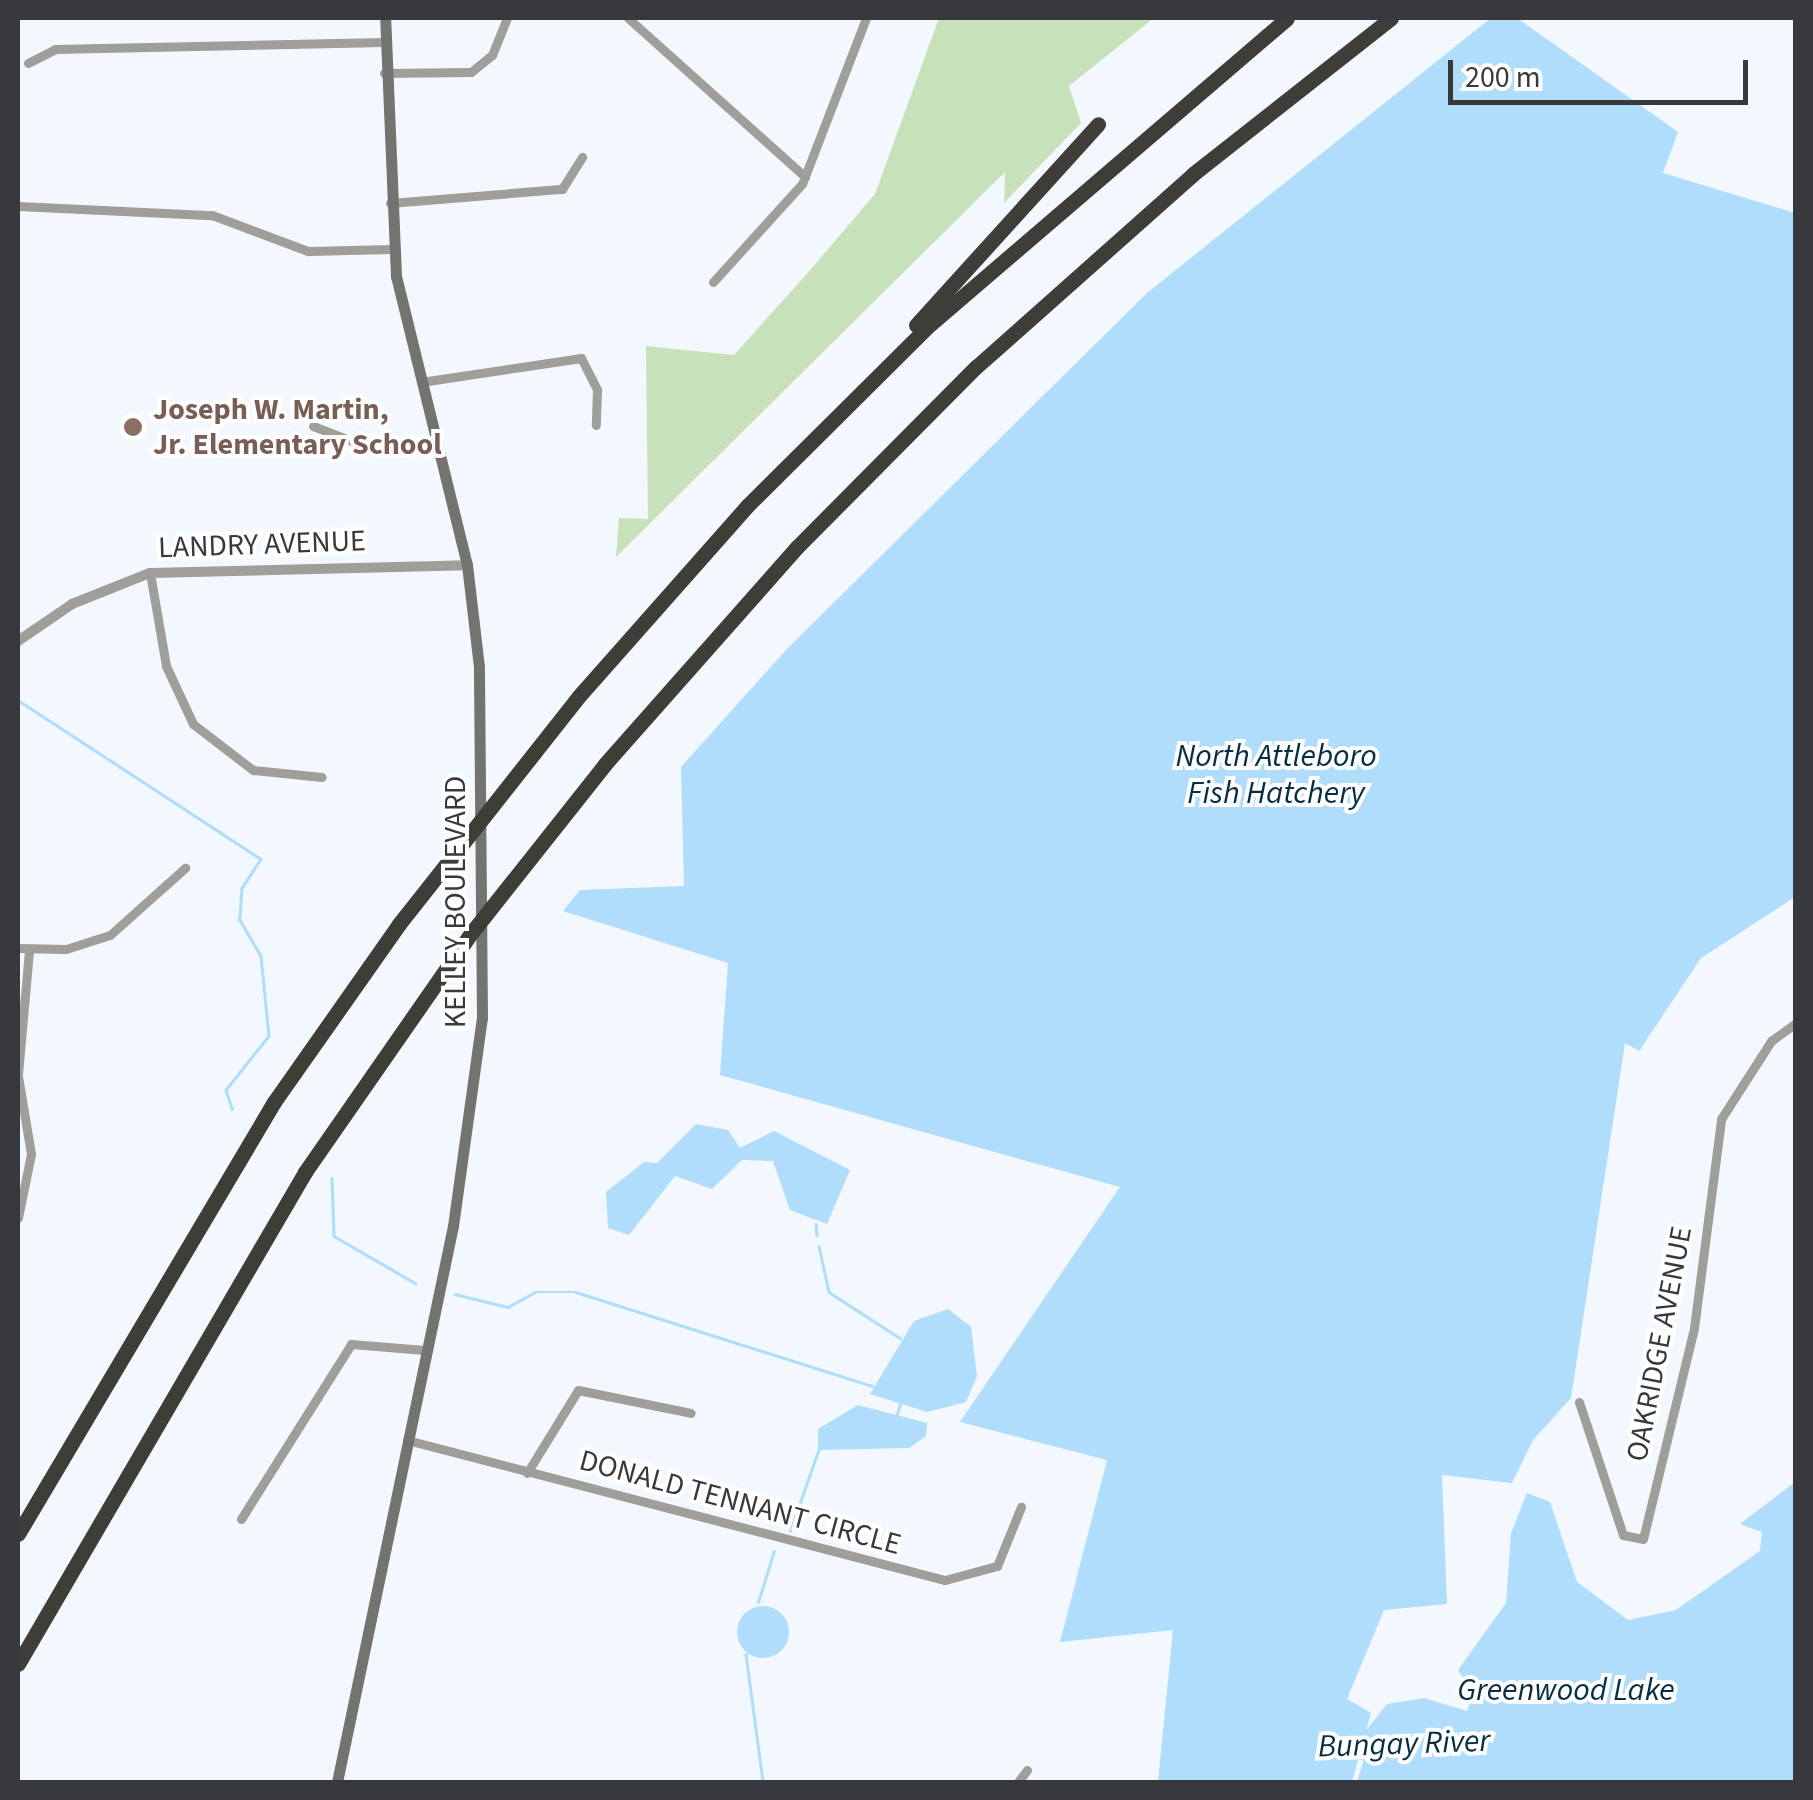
<!DOCTYPE html>
<html>
<head>
<meta charset="utf-8">
<style>
	body { margin:0 }
	#map { position:relative; width:1813px; height:1800px; overflow:hidden; background:#f3f8ff; font-family:"Source Sans 3",sans-serif }
	div>[style] { position:absolute }
	[style*='--x'] { left:calc(var(--x)*1px); top:calc(var(--y)*1px); width:calc(var(--w)*1px); rotate:calc(var(--a)*1deg) }
	.green>* { inset:0; background:#c7e1bb }
	.water>* { inset:0; background:#afddfb }
	.round { border-radius:50% }
	.stream>* { height:2.5px; margin:-1.25px; padding:0 1.25px; transform-origin:1.25px; border-radius:1.25px; background:#afddfb }
	.river>* { height:18px; margin:-9px; padding:0 9px; transform-origin:9px; border-radius:9px; background:#afddfb }
	.minor>* { height:9px; margin:-4.5px; padding:0 4.5px; transform-origin:4.5px; border-radius:4.5px; background:#9f9e9b }
	.tertiary>* { height:10px; margin:-5px; padding:0 5px; transform-origin:5px; border-radius:5px; background:#9f9e9b }
	.secondary>* { height:11px; margin:-5.5px; padding:0 5.5px; transform-origin:5.5px; border-radius:5.5px; background:#75736f }
	.motorway>* { height:15px; margin:-7.5px; padding:0 7.5px; transform-origin:7.5px; border-radius:7.5px; background:#3f3d37 }
	.dots>* { width:28px; height:28px; translate:-50% -50%; box-sizing:border-box; border:5px solid #fff; border-radius:50% }
	span { translate:-50% -50%; white-space:nowrap; text-align:center; line-height:1.15; -webkit-text-stroke:8px #fff; paint-order:stroke }
	.education-label { font-size:30px; color:#785e54; font-weight:700 }
	.left { translate:0 -50%; text-align:left }
	.street-label { font-size:30px; color:#38393c }
	.water-label { font-size:32px; color:#072e42; font-style:italic }
	.frame { position:absolute; inset:0; border:20px solid #38393c; pointer-events:none }
	.scale { position:absolute; left:1448px; top:60px; width:300px; height:45px; box-sizing:border-box; border:5px solid #38393c; border-top:0; padding-left:12px; font-size:30px; line-height:35px; white-space:nowrap; color:#38393c; -webkit-text-stroke:8px #fff; paint-order:stroke }
</style>
</head>
<body>
<div id="map">
	<div class="green">
		<div style="clip-path:polygon(939px 18px,1154px 18px,1069px 86px,1081px 123px,1004px 203px,1005px 172px,616px 557px,619px 518px,648px 519px,646px 346px,734px 355px,805px 276px,875px 194px)"></div>
	</div>
	<div class="water">
		<div style="clip-path:polygon(1491px 18px,1517px 18px,1678px 132px,1663px 173px,1795px 213px,1795px 897px,1701px 958px,1639px 1051px,1625px 1043px,1571px 1398px,1533px 1440px,1512px 1483px,1442px 1475px,1447px 1604px,1384px 1610px,1347px 1699px,1371px 1713px,1352px 1782px,1158px 1782px,1173px 1630px,1060px 1642px,1107px 1460px,960px 1422px,1120px 1187px,720px 1075px,728px 963px,563px 911px,580px 890px,684px 886px,681px 767px,787px 649px,1147px 293px)"></div>
		<div style="clip-path:polygon(696px 1124px,728px 1130px,740px 1148px,774px 1131px,850px 1170px,827px 1224px,790px 1210px,773px 1161px,742px 1160px,712px 1189px,675px 1176px,629px 1235px,608px 1228px,606px 1192px,644px 1162px,657px 1163px)"></div>
		<div style="clip-path:polygon(948px 1309px,971px 1327px,977px 1376px,966px 1402px,927px 1412px,870px 1394px,914px 1321px)"></div>
		<div style="clip-path:polygon(858px 1405px,927px 1423px,926px 1436px,909px 1448px,818px 1450px,818px 1429px)"></div>
		<div style="clip-path:polygon(1795px 1482px,1795px 1782px,1357px 1782px,1370px 1740px,1360px 1738px,1387px 1704px,1424px 1698px,1467px 1711px,1473px 1694px,1458px 1670px,1506px 1603px,1511px 1533px,1527px 1493px,1550px 1502px,1577px 1582px,1628px 1620px,1676px 1610px,1760px 1551px,1762px 1532px,1740px 1524px)"></div>
		<div class="round" style="left:737px;top:1606px;width:52px;height:52px"></div>
	</div>
	<div class="stream">
		<div style="--x:18;--y:700;--w:290;--a:33.2"></div>
		<div style="--x:261;--y:859;--w:35;--a:123"></div>
		<div style="--x:242;--y:888;--w:32;--a:94"></div>
		<div style="--x:240;--y:920;--w:42;--a:59.7"></div>
		<div style="--x:261;--y:956;--w:80;--a:84.3"></div>
		<div style="--x:269;--y:1036;--w:69;--a:128.5"></div>
		<div style="--x:226;--y:1090;--w:20;--a:72"></div>
		<div style="--x:332;--y:1178;--w:58;--a:88"></div>
		<div style="--x:334;--y:1236;--w:94;--a:30.1"></div>
		<div style="--x:816;--y:1224;--w:11;--a:85"></div>
		<div style="--x:819;--y:1246;--w:47;--a:77.7"></div>
		<div style="--x:829;--y:1292;--w:85;--a:32.9"></div>
		<div style="--x:455;--y:1294;--w:55;--a:13.8"></div>
		<div style="--x:508;--y:1307;--w:31;--a:-29"></div>
		<div style="--x:535;--y:1292;--w:41;--a:0"></div>
		<div style="--x:576;--y:1292;--w:311;--a:17.6"></div>
		<div style="--x:896;--y:1417;--w:17;--a:-73"></div>
		<div style="--x:790;--y:1531;--w:85;--a:-70.7"></div>
		<div style="--x:758;--y:1602;--w:53;--a:-72.6"></div>
		<div style="--x:746;--y:1654;--w:129;--a:82.4"></div>
	</div>
	<div class="river">
		<div style="--x:1333;--y:1748;--w:36;--a:6"></div>
	</div>
	<div class="minor">
		<div style="--x:628;--y:18;--w:238;--a:41.9"></div>
		<div style="--x:28;--y:63;--w:30;--a:-27"></div>
		<div style="--x:55;--y:49;--w:329;--a:-1.2"></div>
		<div style="--x:384;--y:73;--w:87;--a:-0.7"></div>
		<div style="--x:471;--y:72;--w:27;--a:-39"></div>
		<div style="--x:492;--y:55;--w:40;--a:-68"></div>
		<div style="--x:390;--y:203;--w:173;--a:-4.7"></div>
		<div style="--x:562;--y:189;--w:38;--a:-58"></div>
		<div style="--x:18;--y:206;--w:194;--a:2.7"></div>
		<div style="--x:212;--y:215;--w:103;--a:20.6"></div>
		<div style="--x:308;--y:251;--w:84;--a:-1.4"></div>
		<div style="--x:713;--y:282;--w:132;--a:-47.8"></div>
		<div style="--x:802;--y:184;--w:178;--a:-68.9"></div>
		<div style="--x:421;--y:382;--w:162;--a:-8.5"></div>
		<div style="--x:581;--y:358;--w:36;--a:63"></div>
		<div style="--x:597;--y:390;--w:35;--a:92"></div>
		<div style="--x:313;--y:426;--w:47;--a:21.1"></div>
		<div style="--x:357;--y:443;--w:82;--a:4.9"></div>
		<div style="--x:150;--y:573;--w:94;--a:80.2"></div>
		<div style="--x:166;--y:666;--w:64;--a:65"></div>
		<div style="--x:193;--y:724;--w:76;--a:37.5"></div>
		<div style="--x:253;--y:770;--w:69;--a:5.8"></div>
		<div style="--x:18;--y:948;--w:48;--a:1.2"></div>
		<div style="--x:66;--y:949;--w:46;--a:-17.7"></div>
		<div style="--x:110;--y:935;--w:101;--a:-41.8"></div>
		<div style="--x:18;--y:1074;--w:124;--a:-84.9"></div>
		<div style="--x:18;--y:1076;--w:79;--a:80.5"></div>
		<div style="--x:31;--y:1154;--w:65;--a:101.5"></div>
		<div style="--x:1579;--y:1402;--w:140;--a:71.7"></div>
		<div style="--x:1623;--y:1535;--w:20;--a:11"></div>
		<div style="--x:1643;--y:1539;--w:217;--a:-76.4"></div>
		<div style="--x:1694;--y:1328;--w:211;--a:-82.6"></div>
		<div style="--x:1721;--y:1119;--w:93;--a:-57.3"></div>
		<div style="--x:1771;--y:1041;--w:31;--a:-36"></div>
		<div style="--x:407;--y:1440;--w:556;--a:14.59"></div>
		<div style="--x:945;--y:1580;--w:54;--a:-15.1"></div>
		<div style="--x:997;--y:1566;--w:64;--a:-67.9"></div>
		<div style="--x:527;--y:1473;--w:97;--a:-58.4"></div>
		<div style="--x:578;--y:1390;--w:115;--a:11.5"></div>
		<div style="--x:241;--y:1519;--w:207;--a:-57.8"></div>
		<div style="--x:351;--y:1344;--w:74;--a:4.6"></div>
		<div style="--x:1018;--y:1782;--w:15;--a:-53"></div>
	</div>
	<div class="tertiary">
		<div style="--x:18;--y:641;--w:65;--a:-34.4"></div>
		<div style="--x:72;--y:604;--w:84;--a:-21.7"></div>
		<div style="--x:150;--y:573;--w:317;--a:-1.4"></div>
	</div>
	<div class="secondary">
		<div style="--x:337;--y:1782;--w:568;--a:-78.22"></div>
		<div style="--x:453;--y:1226;--w:210;--a:-82.1"></div>
		<div style="--x:482;--y:1018;--w:351;--a:-90.5"></div>
		<div style="--x:479;--y:667;--w:103;--a:-96.7"></div>
		<div style="--x:467;--y:565;--w:298;--a:-103.8"></div>
		<div style="--x:396;--y:276;--w:258;--a:-92.4"></div>
	</div>
	<div class="motorway">
		<div style="--x:916;--y:325;--w:271;--a:-47.8"></div>
		<div style="--x:18;--y:1534;--w:502;--a:-59.35"></div>
		<div style="--x:274;--y:1102;--w:218;--a:-54.9"></div>
		<div style="--x:399;--y:924;--w:290;--a:-51.7"></div>
		<div style="--x:579;--y:696;--w:254;--a:-48.5"></div>
		<div style="--x:747;--y:506;--w:254;--a:-44.8"></div>
		<div style="--x:927;--y:327;--w:474;--a:-40.6"></div>
		<div style="--x:18;--y:1664;--w:570;--a:-59.74"></div>
		<div style="--x:305;--y:1172;--w:292;--a:-55.2"></div>
		<div style="--x:472;--y:932;--w:214;--a:-51.6"></div>
		<div style="--x:605;--y:764;--w:290;--a:-48.5"></div>
		<div style="--x:797;--y:547;--w:254;--a:-45.2"></div>
		<div style="--x:976;--y:367;--w:290;--a:-41.6"></div>
		<div style="--x:1193;--y:174;--w:252;--a:-38.2"></div>
	</div>
	<div class="dots">
		<div style="left:133px;top:427px;background:#8d6e63"></div>
	</div>
	<div class="education-label">
		<span class="left" style="left:153px;top:427px">Joseph W. Martin,<br>Jr. Elementary School</span>
	</div>
	<div class="street-label">
		<span style="left:262px;top:545px;rotate:-2deg">LANDRY AVENUE</span>
		<span style="left:456px;top:902px;rotate:-90deg">KELLEY BOULEVARD</span>
		<span style="left:1660px;top:1344px;rotate:-79deg">OAKRIDGE AVENUE</span>
		<span style="left:740px;top:1503px;rotate:15deg">DONALD TENNANT CIRCLE</span>
	</div>
	<div class="water-label">
		<span style="left:1276px;top:775px">North Attleboro<br>Fish Hatchery</span>
		<span style="left:1566px;top:1690px">Greenwood Lake</span>
		<span style="left:1404px;top:1744px;rotate:-2deg">Bungay River</span>
	</div>
	<div class="frame"></div>
	<div class="scale">200 m</div>
</div>
</body>
</html>
